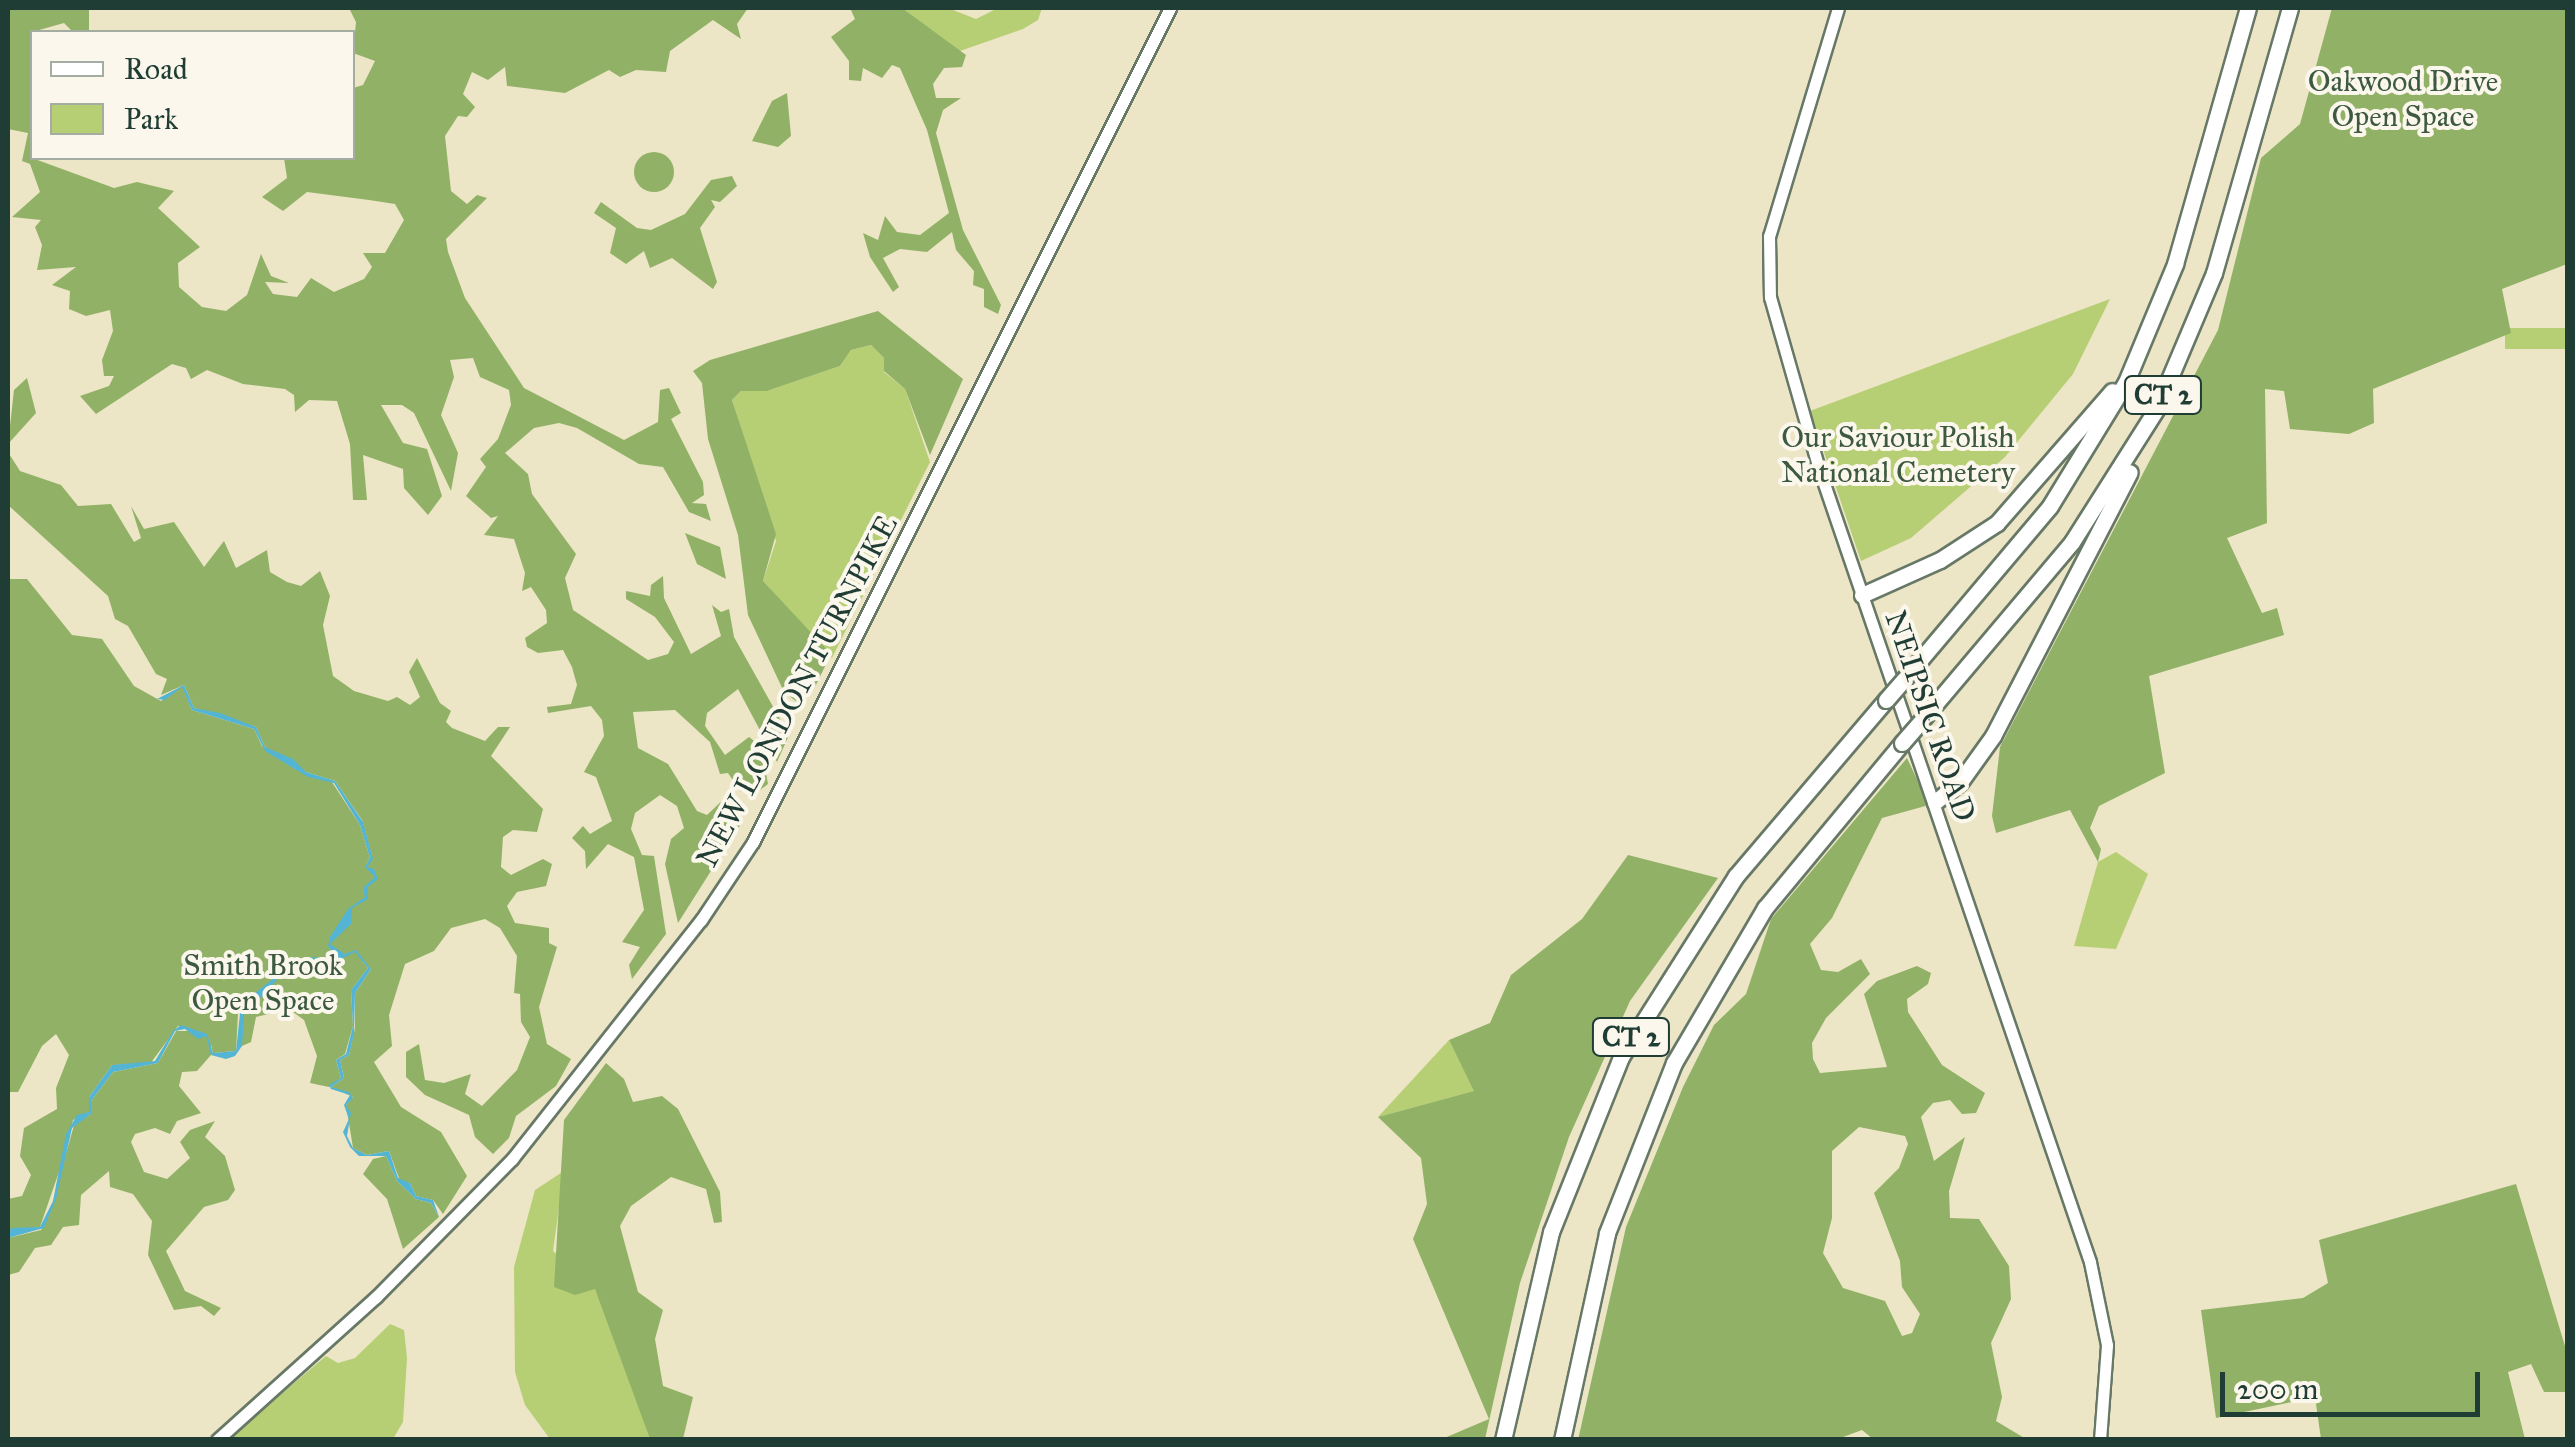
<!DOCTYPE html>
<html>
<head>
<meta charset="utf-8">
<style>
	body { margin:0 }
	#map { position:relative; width:2575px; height:1447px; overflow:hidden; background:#ece5c6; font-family:"IM FELL Great Primer",serif }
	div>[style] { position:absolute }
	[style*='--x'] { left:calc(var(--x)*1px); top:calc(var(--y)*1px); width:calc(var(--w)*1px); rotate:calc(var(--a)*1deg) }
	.green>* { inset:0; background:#b7cf74; transform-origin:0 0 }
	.forest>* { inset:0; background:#91b266 }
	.round { border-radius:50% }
	.water>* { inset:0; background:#54b4d3 }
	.roads { filter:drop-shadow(2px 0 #677867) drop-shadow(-2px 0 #677867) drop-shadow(0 2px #677867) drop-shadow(0 -2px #677867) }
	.tertiary>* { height:11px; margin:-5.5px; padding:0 5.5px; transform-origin:5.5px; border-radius:5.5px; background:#fff }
	.motorway>* { height:15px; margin:-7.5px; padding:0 7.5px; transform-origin:7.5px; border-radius:7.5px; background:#fff }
	.bridges { filter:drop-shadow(2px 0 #677867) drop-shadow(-2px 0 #677867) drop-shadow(0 2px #677867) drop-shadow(0 -2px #677867) }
	.motorway-bridge>* { height:15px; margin:-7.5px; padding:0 7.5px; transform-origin:7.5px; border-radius:7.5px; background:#fff }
	span { translate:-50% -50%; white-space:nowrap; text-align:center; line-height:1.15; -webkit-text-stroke:8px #fbf7ec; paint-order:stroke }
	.shield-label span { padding:2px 8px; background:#fbf7ec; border:2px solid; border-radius:8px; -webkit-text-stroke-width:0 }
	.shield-label { font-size:28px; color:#1f3d34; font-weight:700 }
	.park-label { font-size:30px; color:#3d5a41 }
	.street-label { font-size:30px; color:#1f3d34 }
	.frame { position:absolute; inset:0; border:10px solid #1f3d34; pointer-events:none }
	.legend { position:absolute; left:30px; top:30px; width:325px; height:130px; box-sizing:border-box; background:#fbf7ec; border:2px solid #a3ada2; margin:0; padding:12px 18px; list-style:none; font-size:30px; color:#1f3d34 }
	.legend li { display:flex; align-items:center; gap:20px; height:50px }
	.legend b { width:50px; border:2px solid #a3ada2 }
	.scale { position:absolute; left:2220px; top:1372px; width:260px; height:45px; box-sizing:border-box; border:5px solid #1f3d34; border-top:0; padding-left:12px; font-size:30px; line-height:35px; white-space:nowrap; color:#1f3d34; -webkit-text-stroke:8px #fbf7ec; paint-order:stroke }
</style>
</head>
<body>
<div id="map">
	<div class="green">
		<div style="clip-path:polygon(902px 8px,948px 8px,976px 19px,998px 8px,1042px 8px,1038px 20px,1023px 29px,957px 52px)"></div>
		<div style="clip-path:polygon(2110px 299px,2073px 374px,2005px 457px,1911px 538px,1861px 561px,1810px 411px)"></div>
		<div style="left:2567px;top:328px;width:21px;height:62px;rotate:90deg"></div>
		<div style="clip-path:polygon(871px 345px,884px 358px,884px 372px,905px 389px,930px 462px,832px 658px,763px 581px,776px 541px,732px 400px,741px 391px,767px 391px,840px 366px,851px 350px)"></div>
		<div style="clip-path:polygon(2116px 852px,2148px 874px,2116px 949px,2074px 946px,2098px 862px)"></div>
		<div style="clip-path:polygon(1449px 1040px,1475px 1091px,1378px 1117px)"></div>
		<div style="clip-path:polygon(564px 1171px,553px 1251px,595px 1289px,612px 1321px,650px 1439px,550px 1439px,525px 1405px,515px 1372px,514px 1267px,535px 1190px)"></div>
		<div style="clip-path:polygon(390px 1324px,404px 1330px,407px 1358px,403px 1422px,393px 1439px,228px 1439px,326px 1356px,338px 1363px,355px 1358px)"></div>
	</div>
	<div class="forest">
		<div style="clip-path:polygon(8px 8px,89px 8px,89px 32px,73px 32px,64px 23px,32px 32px,32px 158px,114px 188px,137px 182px,174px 191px,158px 208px,200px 247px,178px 263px,179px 287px,202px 307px,226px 311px,247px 295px,261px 254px,271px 276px,289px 283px,265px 282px,273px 294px,297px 297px,311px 278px,334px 292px,364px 279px,372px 267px,363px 253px,385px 253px,404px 220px,395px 204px,369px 200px,307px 192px,283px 211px,262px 197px,287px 178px,284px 158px,352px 158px,353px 88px,363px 85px,375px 61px,353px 53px,356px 22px,349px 8px,748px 8px,737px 24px,741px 39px,713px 20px,670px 51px,666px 72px,636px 70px,620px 77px,609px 70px,565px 93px,507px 86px,505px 67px,488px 80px,472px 72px,463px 94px,475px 107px,467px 117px,458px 116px,445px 136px,451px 191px,467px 204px,477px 195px,487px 198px,446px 239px,448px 252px,465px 298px,524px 388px,624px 440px,658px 422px,660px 390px,669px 388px,681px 413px,671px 419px,703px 482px,704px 495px,692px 503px,706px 504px,711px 521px,689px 512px,663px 467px,639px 464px,577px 428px,559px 423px,534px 428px,505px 453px,528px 474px,532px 494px,576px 554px,565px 578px,573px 610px,648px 660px,668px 654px,674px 642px,655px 617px,626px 599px,626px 591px,650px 596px,651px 585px,663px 576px,664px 598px,691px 654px,721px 636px,712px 605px,721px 612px,729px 609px,734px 637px,789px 735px,777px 762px,738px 689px,707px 713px,705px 726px,725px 755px,749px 737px,761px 746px,768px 784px,753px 795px,740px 791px,728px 773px,720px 774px,710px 742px,675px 710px,633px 712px,638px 748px,668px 764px,697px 811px,707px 815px,726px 797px,742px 822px,678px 923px,665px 864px,671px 839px,684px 828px,677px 806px,660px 795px,635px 813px,631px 829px,642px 855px,654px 856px,666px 934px,632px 979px,629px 965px,640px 947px,622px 942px,644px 910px,634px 857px,608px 844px,586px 869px,585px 851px,572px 838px,583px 826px,590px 834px,612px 821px,596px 777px,584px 772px,604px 736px,602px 720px,591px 706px,548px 713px,547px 707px,571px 704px,577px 685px,572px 667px,563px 650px,538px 653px,527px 647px,525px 638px,547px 623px,546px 610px,531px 587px,522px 591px,525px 573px,514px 539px,484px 535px,498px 516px,491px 518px,466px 496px,486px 467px,480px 459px,498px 439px,511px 405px,509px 390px,480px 377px,473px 358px,450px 360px,454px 377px,441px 415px,458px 453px,451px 491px,414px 413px,402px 405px,381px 405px,403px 443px,427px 449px,442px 496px,428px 515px,404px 488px,403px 469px,363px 455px,367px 500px,353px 500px,350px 444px,337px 401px,309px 400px,295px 412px,294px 395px,285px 389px,243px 384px,207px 370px,191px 379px,186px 368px,172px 364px,96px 414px,80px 396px,109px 386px,114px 376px,104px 376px,102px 360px,113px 331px,110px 310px,86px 316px,69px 309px,70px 291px,52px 285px,76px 267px,37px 270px,42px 245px,35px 227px,41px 220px,12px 217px,40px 192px,30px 164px,22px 161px,28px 133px,8px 129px)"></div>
		<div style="clip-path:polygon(850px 8px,902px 8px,966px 55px,962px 67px,944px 68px,933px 84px,936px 98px,961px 98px,943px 110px,936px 133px,963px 230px,1001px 305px,998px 314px,984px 307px,984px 289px,973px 285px,974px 271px,956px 250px,952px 232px,927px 252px,900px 249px,883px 258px,899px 287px,893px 292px,870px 257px,863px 233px,878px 240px,885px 216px,897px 232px,920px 235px,949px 213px,927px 130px,900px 68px,892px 65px,882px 78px,863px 68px,861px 81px,849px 80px,849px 61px,831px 37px,855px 19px)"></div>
		<div style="clip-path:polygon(2332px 8px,2567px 8px,2567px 264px,2502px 289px,2511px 333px,2373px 389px,2374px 423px,2349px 434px,2290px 429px,2284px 391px,2265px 389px,2267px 523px,2227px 538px,2262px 613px,2277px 608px,2284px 635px,2149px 676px,2165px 773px,2099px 806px,2090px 828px,2101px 849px,2098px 862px,2070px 810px,1996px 833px,1992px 816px,2000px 747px,2218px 330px,2261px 158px,2300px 124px)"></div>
		<div style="clip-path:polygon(787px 93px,791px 136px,778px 147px,752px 141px,772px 101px)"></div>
		<div class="round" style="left:634px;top:152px;width:40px;height:40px"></div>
		<div style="clip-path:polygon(732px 176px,737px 186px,720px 202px,711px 200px,715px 207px,700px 228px,717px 282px,713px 289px,672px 258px,650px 268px,644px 251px,626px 264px,610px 253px,616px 228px,594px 213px,601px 202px,637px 228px,651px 230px,685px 214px,711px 180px)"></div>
		<div style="clip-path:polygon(878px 311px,963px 379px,930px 455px,905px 389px,884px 371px,884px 358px,871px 345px,851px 350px,840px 366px,767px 391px,741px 391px,732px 400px,776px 534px,763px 581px,831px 654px,814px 689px,797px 702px,784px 692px,748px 615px,738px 535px,708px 439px,702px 383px,693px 371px,710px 360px)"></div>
		<div style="clip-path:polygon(27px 378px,36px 413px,8px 444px,14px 390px)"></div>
		<div style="clip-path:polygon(evenodd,8px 452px,20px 471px,61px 485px,78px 506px,111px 504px,134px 542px,141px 538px,131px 506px,144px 529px,174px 522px,204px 567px,224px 541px,236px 568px,267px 550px,270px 572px,287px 582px,301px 586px,320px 571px,330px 596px,323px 625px,333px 676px,354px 691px,388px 701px,397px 697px,410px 705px,420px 697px,409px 672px,417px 658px,440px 703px,451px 711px,446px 722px,452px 728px,485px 741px,498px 727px,510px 727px,491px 756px,543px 809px,537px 832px,513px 830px,503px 837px,501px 867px,511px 875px,543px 859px,552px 864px,546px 886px,517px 892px,507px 906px,515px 923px,549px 928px,549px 943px,557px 947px,539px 1007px,547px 1044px,571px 1059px,556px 1086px,516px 1116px,509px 1138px,493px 1154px,475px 1137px,469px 1115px,425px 1095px,406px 1077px,406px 1052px,419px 1044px,425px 1080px,444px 1083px,471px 1074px,465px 1094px,482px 1106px,517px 1070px,530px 1037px,521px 1022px,520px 994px,514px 993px,517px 956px,500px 928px,485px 919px,451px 928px,434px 951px,405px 964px,389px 1015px,392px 1046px,374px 1062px,401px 1107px,441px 1132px,467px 1176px,443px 1214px,433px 1200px,416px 1196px,410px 1183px,400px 1181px,389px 1151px,367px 1155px,353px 1148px,346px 1105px,353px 1097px,331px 1087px,344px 1078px,340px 1060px,349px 1055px,355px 1028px,355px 993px,371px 969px,360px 958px,368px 968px,351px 990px,353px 1026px,345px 1054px,336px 1060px,341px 1078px,329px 1087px,310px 1083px,317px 1056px,304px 1020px,289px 1009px,256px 1017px,251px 1042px,242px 1046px,241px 1012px,253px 1000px,247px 1000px,238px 1014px,236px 1051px,213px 1053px,211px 1045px,211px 1055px,197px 1071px,182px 1072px,179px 1086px,201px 1113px,177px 1121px,170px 1134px,155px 1128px,135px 1134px,131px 1142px,144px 1172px,167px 1179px,190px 1158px,180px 1142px,190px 1130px,215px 1121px,205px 1137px,225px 1156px,235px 1190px,228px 1200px,204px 1207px,166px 1251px,185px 1291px,221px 1308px,214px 1316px,201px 1306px,174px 1310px,148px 1255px,152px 1221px,133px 1194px,110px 1187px,109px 1171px,81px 1195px,79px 1225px,63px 1227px,51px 1245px,35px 1248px,19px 1272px,8px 1275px,8px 1238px,41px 1230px,52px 1207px,62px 1163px,40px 1227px,8px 1231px,8px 1199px,22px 1196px,31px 1175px,20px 1156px,24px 1128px,57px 1109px,56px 1088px,69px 1055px,56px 1034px,42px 1046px,18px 1092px,10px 1092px,8px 579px,27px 579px,72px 635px,102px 639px,134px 686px,161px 701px,182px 686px,192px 710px,254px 729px,262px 746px,301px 771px,332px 782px,360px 825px,370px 858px,365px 866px,372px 856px,362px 820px,335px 781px,306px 772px,265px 747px,256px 727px,194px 708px,184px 685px,161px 695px,167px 679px,156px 674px,128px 626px,115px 619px,108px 596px,8px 505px,8px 452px,178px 1026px,191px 1031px,176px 1031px,158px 1063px,113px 1072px,91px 1101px,91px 1114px,74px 1125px,64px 1161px,73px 1120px,89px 1112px,89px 1097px,112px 1065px,150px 1064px,178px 1026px)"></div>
		<div style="clip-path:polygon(685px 533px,720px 547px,726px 579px,697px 564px)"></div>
		<div style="clip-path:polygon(evenodd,1907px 758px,1929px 805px,1882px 818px,1832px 918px,1810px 944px,1821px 970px,1838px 972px,1861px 959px,1870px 974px,1826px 1018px,1812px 1043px,1813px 1059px,1820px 1073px,1887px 1067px,1864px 994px,1877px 981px,1917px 966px,1931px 973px,1928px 984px,1907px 999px,1908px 1012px,1942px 1065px,1985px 1093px,1976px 1113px,1962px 1114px,1950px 1100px,1933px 1103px,1921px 1117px,1934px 1161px,1965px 1137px,1949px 1191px,1950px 1218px,1979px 1219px,2009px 1266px,2011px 1299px,1991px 1343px,2002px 1397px,1996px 1421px,2026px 1439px,1873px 1439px,1862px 1430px,1835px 1440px,1578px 1440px,1626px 1227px,1683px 1087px,1714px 1025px,1746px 994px,1771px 919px,1907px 758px,1859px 1127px,1905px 1136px,1908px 1144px,1899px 1168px,1874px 1193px,1900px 1261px,1902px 1287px,1920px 1314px,1912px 1333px,1902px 1336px,1885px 1301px,1843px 1288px,1823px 1253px,1832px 1218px,1832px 1151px,1859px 1127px)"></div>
		<div style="clip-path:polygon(1628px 855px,1718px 878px,1630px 1001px,1569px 1137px,1520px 1283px,1485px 1439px,1442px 1439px,1489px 1419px,1413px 1239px,1427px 1204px,1421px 1158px,1378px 1117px,1474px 1091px,1449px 1040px,1490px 1023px,1511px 975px,1582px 919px)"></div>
		<div style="clip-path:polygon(606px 1063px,624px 1079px,633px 1102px,662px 1096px,678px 1109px,720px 1192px,722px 1222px,714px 1223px,706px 1189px,671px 1177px,631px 1206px,620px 1226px,638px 1292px,663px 1310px,655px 1339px,663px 1386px,693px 1397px,683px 1439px,650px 1439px,595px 1289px,575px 1295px,554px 1287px,564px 1120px)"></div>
		<div style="clip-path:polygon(386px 1156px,397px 1181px,416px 1199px,431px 1203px,439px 1217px,403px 1249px,387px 1199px,363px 1174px,373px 1159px)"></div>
		<div style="clip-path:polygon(2516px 1184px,2568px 1356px,2567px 1399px,2565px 1392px,2544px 1392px,2531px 1364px,2508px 1372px,2525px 1439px,2321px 1439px,2315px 1397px,2216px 1418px,2201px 1310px,2303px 1298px,2328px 1283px,2319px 1240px)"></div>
	</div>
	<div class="water">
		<div style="clip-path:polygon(184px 685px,194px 708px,220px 713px,256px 727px,265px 747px,293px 759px,306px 772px,335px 781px,363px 822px,373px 859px,367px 867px,374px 869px,378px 879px,368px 887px,368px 899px,352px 908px,351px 924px,330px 944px,345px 954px,356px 950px,371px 969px,355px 993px,354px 1034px,349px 1055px,340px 1060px,344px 1078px,331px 1087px,349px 1092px,353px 1098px,346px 1105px,351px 1113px,347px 1136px,353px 1148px,367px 1155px,389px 1151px,398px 1178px,410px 1183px,416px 1196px,433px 1200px,439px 1217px,431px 1203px,416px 1199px,397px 1181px,386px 1156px,359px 1156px,350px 1147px,343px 1132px,349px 1119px,344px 1105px,350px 1095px,331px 1089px,329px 1085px,341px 1078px,336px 1060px,346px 1054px,353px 1026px,351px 990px,368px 968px,355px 952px,329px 965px,316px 958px,296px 970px,281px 975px,256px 1003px,245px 1004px,242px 1046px,235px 1056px,226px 1059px,211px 1055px,206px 1036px,198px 1039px,185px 1029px,175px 1031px,158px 1063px,113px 1072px,91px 1101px,91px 1114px,72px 1128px,56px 1199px,44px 1228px,8px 1238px,11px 1228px,40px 1227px,53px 1201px,66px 1134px,77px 1115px,89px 1112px,89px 1097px,112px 1065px,155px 1061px,173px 1031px,181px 1025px,207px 1034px,213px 1053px,236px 1051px,241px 1004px,283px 971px,312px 957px,338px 959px,328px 946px,330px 937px,348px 909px,365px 897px,363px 888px,375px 877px,365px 867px,370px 858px,360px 825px,334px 783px,308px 777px,265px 751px,254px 729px,192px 710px,182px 687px,165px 700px,157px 699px)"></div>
	</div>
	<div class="roads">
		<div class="tertiary">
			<div style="--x:1838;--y:8;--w:238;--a:106.8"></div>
			<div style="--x:1769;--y:236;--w:61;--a:89.1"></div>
			<div style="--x:1770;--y:297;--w:176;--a:74.1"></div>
			<div style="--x:1818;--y:466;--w:841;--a:71.13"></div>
			<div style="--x:2090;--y:1262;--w:85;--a:78.4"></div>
			<div style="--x:2107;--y:1345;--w:95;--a:94.2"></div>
			<div style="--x:217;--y:1440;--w:214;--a:-42"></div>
			<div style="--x:376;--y:1297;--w:194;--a:-45.4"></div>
			<div style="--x:512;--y:1159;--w:305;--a:-51.7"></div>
			<div style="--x:701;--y:920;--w:94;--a:-56.3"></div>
			<div style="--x:753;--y:842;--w:932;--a:-63.43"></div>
		</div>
		<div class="motorway">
			<div style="--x:1862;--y:595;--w:85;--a:-24.2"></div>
			<div style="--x:1940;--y:560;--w:68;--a:-33"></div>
			<div style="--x:1997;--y:523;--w:175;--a:-48.9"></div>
			<div style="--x:1904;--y:679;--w:226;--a:-49.8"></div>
			<div style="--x:2050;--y:506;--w:145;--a:-58.5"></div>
			<div style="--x:2126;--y:382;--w:128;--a:-67.4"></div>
			<div style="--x:2175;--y:264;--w:266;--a:-74.1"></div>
			<div style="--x:1920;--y:722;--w:236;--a:-49.8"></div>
			<div style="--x:2072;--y:542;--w:159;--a:-57.6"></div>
			<div style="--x:2157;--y:408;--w:147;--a:-67.1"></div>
			<div style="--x:2214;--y:273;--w:276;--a:-74"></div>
			<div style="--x:1935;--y:802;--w:32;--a:-39"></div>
			<div style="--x:1960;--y:782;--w:57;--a:-54.3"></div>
			<div style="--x:1993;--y:736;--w:297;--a:-62.6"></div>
			<div style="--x:1503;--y:1440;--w:213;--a:-77"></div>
			<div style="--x:1551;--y:1232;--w:188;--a:-68.2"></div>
			<div style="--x:1621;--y:1057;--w:214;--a:-57.6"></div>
			<div style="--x:1736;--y:876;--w:231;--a:-49.6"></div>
			<div style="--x:1562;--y:1440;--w:212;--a:-77.7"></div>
			<div style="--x:1607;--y:1233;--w:183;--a:-68.5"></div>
			<div style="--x:1674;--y:1063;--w:180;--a:-59.6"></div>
			<div style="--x:1765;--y:908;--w:214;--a:-50.3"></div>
		</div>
	</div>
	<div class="bridges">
		<div class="motorway-bridge">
			<div style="--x:1886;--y:700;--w:28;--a:-49"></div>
			<div style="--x:1902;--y:743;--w:28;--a:-49"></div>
		</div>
	</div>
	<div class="shield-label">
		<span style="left:2163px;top:395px">CT 2</span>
		<span style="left:1631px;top:1037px">CT 2</span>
	</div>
	<div class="park-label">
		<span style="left:2403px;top:98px">Oakwood Drive<br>Open Space</span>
		<span style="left:1898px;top:454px">Our Saviour Polish<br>National Cemetery</span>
		<span style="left:263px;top:982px">Smith Brook<br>Open Space</span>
	</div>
	<div class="street-label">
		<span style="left:797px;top:691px;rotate:-62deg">NEW LONDON TURNPIKE</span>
		<span style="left:1930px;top:716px;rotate:71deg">NEIPSIC ROAD</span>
	</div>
	<div class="frame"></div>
	<ul class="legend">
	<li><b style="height:12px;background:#fff"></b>Road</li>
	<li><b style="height:28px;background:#b7cf74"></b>Park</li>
	</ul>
	<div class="scale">200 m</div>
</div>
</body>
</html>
